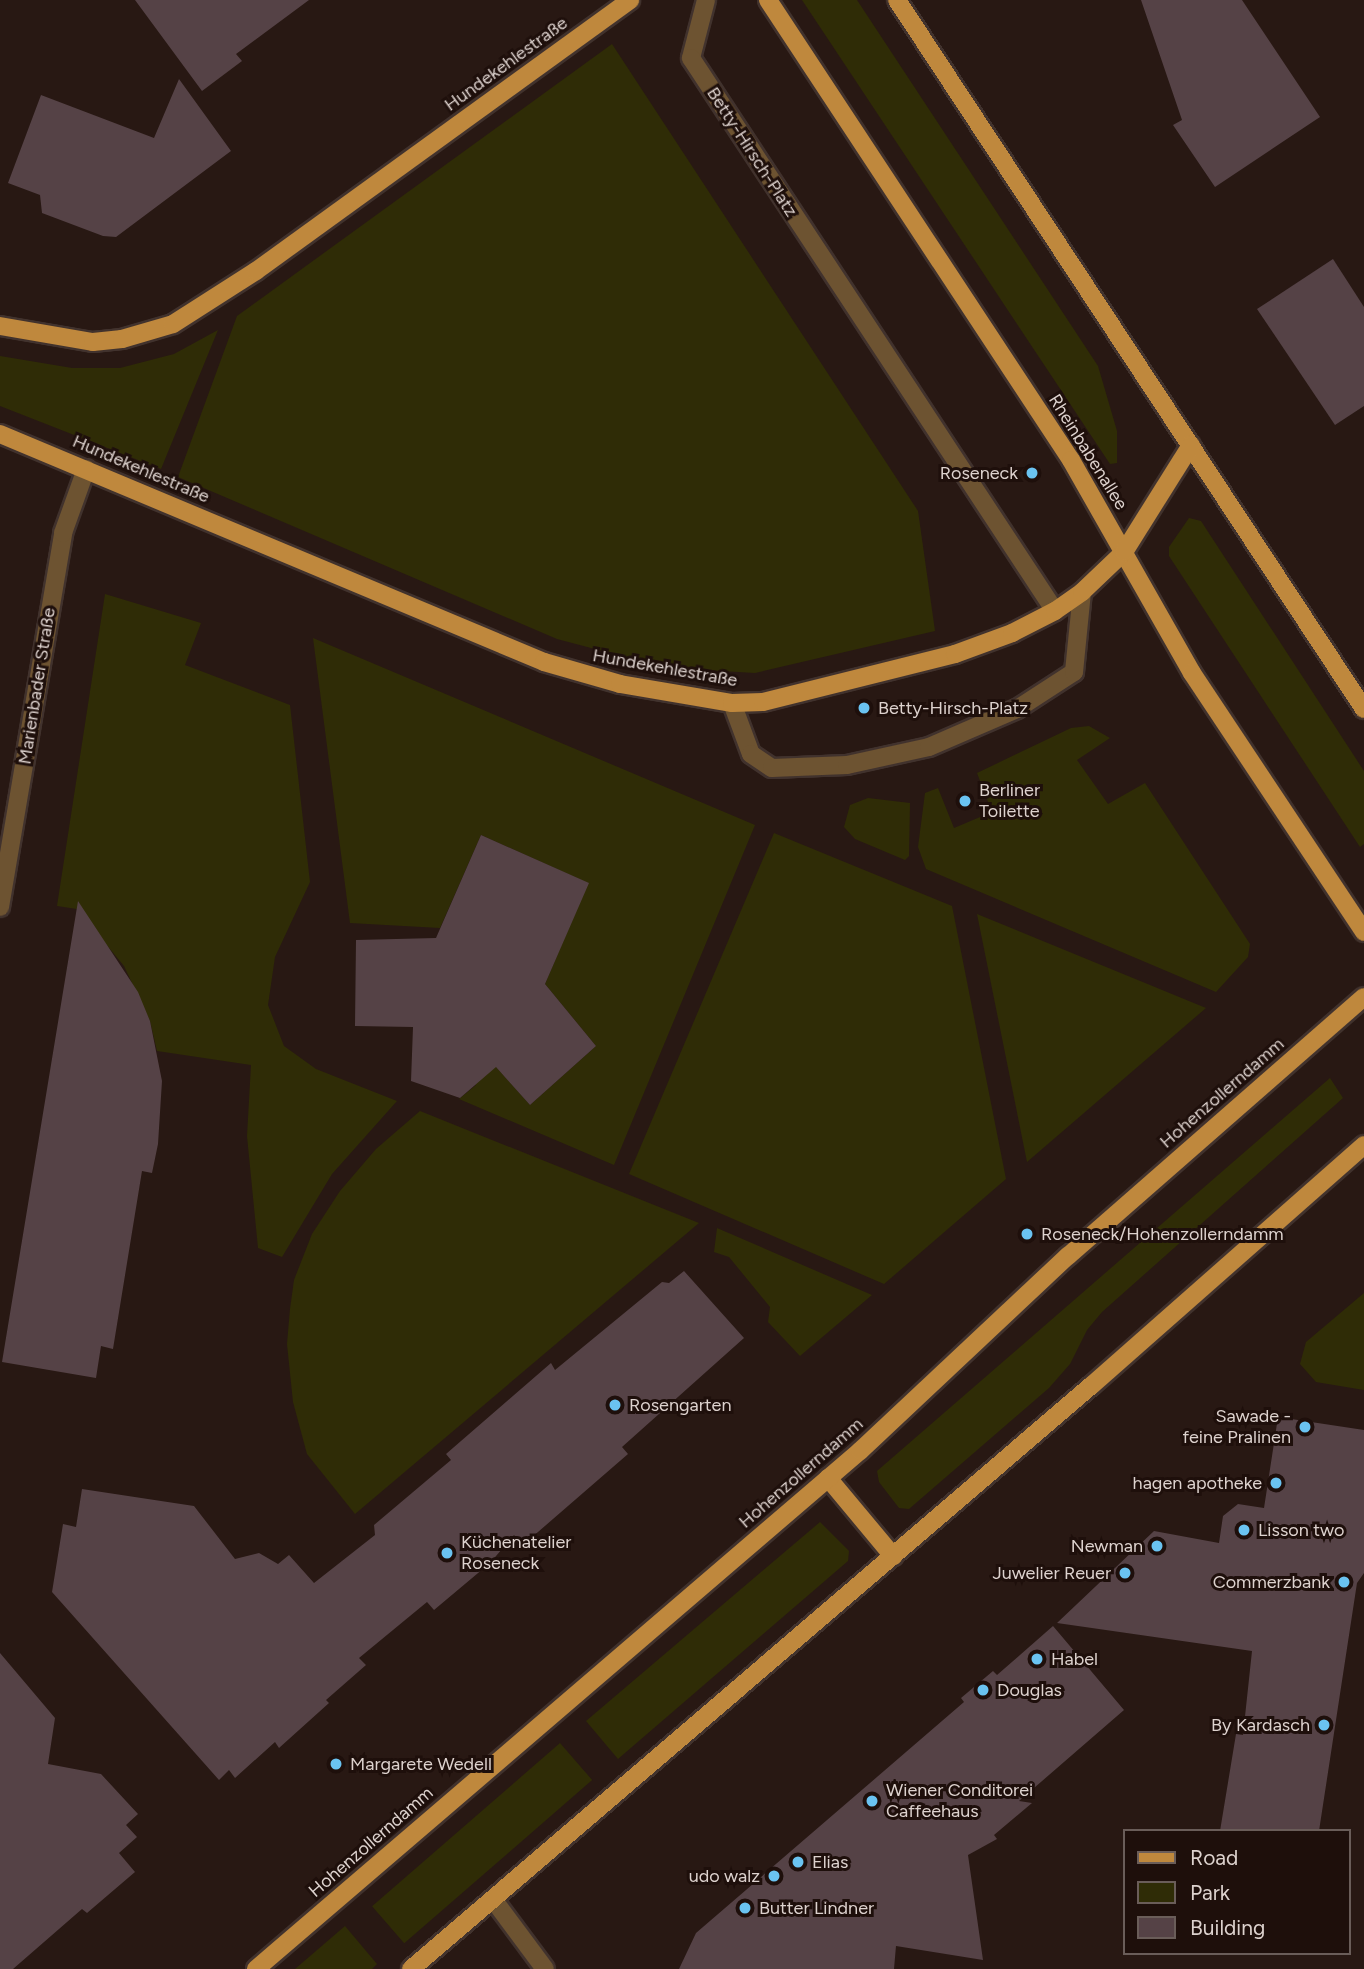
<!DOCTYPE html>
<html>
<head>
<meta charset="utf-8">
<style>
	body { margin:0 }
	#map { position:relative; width:1364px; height:1969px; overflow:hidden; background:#281813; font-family:Figtree,sans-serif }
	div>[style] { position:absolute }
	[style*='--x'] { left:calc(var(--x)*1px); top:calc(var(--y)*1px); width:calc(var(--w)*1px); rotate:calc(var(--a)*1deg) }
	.green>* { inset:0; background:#2f2c06; transform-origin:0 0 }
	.building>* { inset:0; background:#554246 }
	.roads { filter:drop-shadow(2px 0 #41322d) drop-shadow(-2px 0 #41322d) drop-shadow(0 2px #41322d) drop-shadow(0 -2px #41322d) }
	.minor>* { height:18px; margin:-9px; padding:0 9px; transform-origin:9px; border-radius:9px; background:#6d5331 }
	.major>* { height:18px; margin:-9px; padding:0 9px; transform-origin:9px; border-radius:9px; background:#bf883d }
	.dots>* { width:19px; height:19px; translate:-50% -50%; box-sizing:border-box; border:4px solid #1e0f0b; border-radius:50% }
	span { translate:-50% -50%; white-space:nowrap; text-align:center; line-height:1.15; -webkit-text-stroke:6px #1e0f0b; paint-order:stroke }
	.street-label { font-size:18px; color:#ddd2ce }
	.poi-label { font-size:18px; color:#ddd2ce }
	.right { translate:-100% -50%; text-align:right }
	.left { translate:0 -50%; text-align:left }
	.legend { position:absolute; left:1123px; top:1829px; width:228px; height:126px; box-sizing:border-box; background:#1e0f0b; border:2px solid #6a5d59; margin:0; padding:9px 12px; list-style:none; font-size:21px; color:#ddd2ce }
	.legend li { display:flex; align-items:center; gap:14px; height:35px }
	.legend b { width:35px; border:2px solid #6a5d59 }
</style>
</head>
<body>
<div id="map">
	<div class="green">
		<div style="clip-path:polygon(802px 0,857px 0,1098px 366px,1117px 431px,1117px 463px,1110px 464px)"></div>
		<div style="clip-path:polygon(612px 44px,918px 511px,935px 631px,755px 673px,687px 669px,629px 658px,557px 639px,178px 477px,237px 316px)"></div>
		<div style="clip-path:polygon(218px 330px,161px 469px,0 406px,0 356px,72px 368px,120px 368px,174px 354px)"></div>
		<div style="clip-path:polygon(1189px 518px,1201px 521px,1364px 771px,1364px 844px,1360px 847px,1169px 556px,1169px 547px)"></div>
		<div style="clip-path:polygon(105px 594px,201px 623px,185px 665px,290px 705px,310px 882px,275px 957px,268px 1005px,284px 1046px,316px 1069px,397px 1101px,332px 1174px,282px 1257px,258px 1248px,247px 1136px,251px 1065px,157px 1051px,150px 1021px,124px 966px,77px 909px,57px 906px)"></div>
		<div style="clip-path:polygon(313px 638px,755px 825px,614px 1165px,459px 1099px,476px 1085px,461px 1065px,473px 1041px,530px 1105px,596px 1046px,545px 984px,588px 883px,481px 835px,440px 928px,350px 923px)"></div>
		<div style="clip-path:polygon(1089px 726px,1110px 738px,1077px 760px,1108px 804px,1145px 783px,1250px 944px,1248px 957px,1216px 992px,926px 869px,918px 847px,925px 793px,938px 788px,954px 828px,992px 812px,977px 773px,1071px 728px)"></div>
		<div style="clip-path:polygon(868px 798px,910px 803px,909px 856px,905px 860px,855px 839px,844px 827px,850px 805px)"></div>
		<div style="clip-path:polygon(774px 833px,952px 906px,1006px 1179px,884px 1284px,629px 1174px)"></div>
		<div style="clip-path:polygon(977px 914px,1206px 1008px,1027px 1162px)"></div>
		<div style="clip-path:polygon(1330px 1078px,1343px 1098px,1102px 1312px,1087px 1330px,1070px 1364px,1049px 1388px,909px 1509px,899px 1508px,879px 1482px,877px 1471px)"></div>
		<div style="clip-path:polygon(420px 1111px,699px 1223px,355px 1514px,307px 1454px,293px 1402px,287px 1344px,290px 1309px,294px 1280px,312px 1234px,340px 1191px,376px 1149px)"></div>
		<div style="clip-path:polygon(717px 1228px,872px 1295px,800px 1356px,768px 1322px,770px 1307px,729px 1257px,714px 1252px)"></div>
		<div style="clip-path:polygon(1364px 1293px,1364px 1390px,1316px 1382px,1300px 1364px,1306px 1342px)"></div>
		<div style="clip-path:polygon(820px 1522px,849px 1551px,848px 1561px,618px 1759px,586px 1721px)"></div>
		<div style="left:560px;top:1743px;width:49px;height:249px;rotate:49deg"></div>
		<div style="clip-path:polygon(345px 1926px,377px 1964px,372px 1969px,295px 1969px)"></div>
	</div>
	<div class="building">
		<div style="clip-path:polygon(135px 0,309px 0,236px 54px,242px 61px,202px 91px)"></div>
		<div style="clip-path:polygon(1141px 0,1242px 0,1320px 117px,1215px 187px,1173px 125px,1182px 120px)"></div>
		<div style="clip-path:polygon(179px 79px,231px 151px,116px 237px,103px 236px,42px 213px,40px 195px,8px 183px,41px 95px,154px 138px)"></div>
		<div style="clip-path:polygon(1333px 259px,1364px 307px,1364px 406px,1335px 425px,1257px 309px)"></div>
		<div style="clip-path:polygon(481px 835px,589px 883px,545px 984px,596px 1046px,530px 1105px,496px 1067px,460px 1098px,411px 1081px,413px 1027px,355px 1026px,356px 940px,436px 938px)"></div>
		<div style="clip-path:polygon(78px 901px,138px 992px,150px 1021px,162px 1081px,158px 1144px,152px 1173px,142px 1171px,113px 1349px,101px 1346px,96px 1378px,2px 1362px)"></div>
		<div style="clip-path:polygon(684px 1271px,744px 1338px,622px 1447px,628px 1454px,523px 1545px,514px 1535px,490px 1563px,434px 1610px,427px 1602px,359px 1658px,366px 1665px,326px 1700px,329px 1703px,279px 1748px,275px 1742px,235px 1778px,229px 1770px,219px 1780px,52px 1592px,63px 1524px,76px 1527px,82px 1489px,194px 1506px,235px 1559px,259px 1553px,278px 1564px,289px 1555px,314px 1583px,375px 1535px,374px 1525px,451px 1460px,446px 1454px,551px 1363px,555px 1370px,662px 1282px,669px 1283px)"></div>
		<div style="clip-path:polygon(1278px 1417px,1364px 1430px,1364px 1573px,1357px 1583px,1319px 1831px,1220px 1831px,1236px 1734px,1243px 1735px,1252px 1651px,1057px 1623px,1154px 1531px,1219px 1543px,1223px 1516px,1238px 1504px,1264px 1508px)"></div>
		<div style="clip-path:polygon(1053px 1626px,1124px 1710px,1019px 1801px,1032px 1803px,994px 1835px,997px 1839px,968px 1855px,983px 1960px,896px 1946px,894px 1969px,679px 1969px,696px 1933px,964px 1702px,961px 1698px,993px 1671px,997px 1675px)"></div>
		<div style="clip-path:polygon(0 1653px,55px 1718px,48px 1764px,101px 1774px,138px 1814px,126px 1825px,137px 1837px,119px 1853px,135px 1872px,87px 1913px,82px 1909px,13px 1969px,0 1969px)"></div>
	</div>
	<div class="roads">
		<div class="minor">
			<div style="--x:706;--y:0;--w:60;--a:104.5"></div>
			<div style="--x:691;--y:58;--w:662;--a:56.65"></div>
			<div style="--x:732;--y:703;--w:54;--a:69.6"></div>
			<div style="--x:751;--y:754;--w:25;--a:34"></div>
			<div style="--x:772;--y:768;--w:75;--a:-2.3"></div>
			<div style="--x:847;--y:765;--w:84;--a:-12.4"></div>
			<div style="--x:929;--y:747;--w:96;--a:-23.4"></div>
			<div style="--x:1017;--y:709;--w:68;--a:-33"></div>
			<div style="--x:1074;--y:672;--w:80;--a:-84.3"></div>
			<div style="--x:0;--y:907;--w:379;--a:-80.4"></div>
			<div style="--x:63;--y:533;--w:68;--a:-70.2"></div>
			<div style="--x:493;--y:1899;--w:87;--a:53.4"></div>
		</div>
		<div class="major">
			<div style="--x:768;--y:0;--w:551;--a:56.63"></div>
			<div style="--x:1071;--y:460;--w:245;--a:60.4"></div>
			<div style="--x:1192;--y:673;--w:311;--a:56.4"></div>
			<div style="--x:897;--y:0;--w:849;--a:56.63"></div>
			<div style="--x:0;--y:326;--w:94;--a:9.8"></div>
			<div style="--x:93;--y:342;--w:29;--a:-6"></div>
			<div style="--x:122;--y:339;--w:53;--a:-16.4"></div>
			<div style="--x:173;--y:324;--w:98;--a:-32.6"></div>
			<div style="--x:256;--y:271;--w:462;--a:-35.9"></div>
			<div style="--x:0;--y:434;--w:590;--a:22.74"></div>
			<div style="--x:544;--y:662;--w:79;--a:16.1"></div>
			<div style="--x:620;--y:684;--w:114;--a:9.6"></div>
			<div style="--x:732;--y:703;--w:31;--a:-2"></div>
			<div style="--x:763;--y:702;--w:198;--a:-14"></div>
			<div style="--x:955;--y:654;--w:61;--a:-20.2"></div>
			<div style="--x:1012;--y:633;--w:48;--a:-27.1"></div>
			<div style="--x:1055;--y:611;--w:33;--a:-35"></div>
			<div style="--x:1082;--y:592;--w:58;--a:-43.6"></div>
			<div style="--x:1124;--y:552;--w:126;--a:-57.9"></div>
			<div style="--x:828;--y:1478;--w:102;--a:50.2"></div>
			<div style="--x:256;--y:1969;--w:796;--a:-40.62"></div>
			<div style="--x:860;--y:1451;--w:285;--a:-43.2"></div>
			<div style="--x:1068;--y:1256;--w:393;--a:-41.2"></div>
			<div style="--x:411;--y:1969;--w:897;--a:-40.62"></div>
			<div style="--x:1092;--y:1385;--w:363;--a:-41.4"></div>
		</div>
	</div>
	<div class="dots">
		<div style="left:1032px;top:473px;background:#6ac3f1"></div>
		<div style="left:864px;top:708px;background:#6ac3f1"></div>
		<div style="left:965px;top:801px;background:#6ac3f1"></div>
		<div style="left:1027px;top:1234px;background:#6ac3f1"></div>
		<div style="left:615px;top:1405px;background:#6ac3f1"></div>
		<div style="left:1305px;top:1427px;background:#6ac3f1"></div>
		<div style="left:1276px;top:1483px;background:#6ac3f1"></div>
		<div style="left:1244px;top:1530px;background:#6ac3f1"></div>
		<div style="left:1157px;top:1546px;background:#6ac3f1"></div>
		<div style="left:447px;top:1553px;background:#6ac3f1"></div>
		<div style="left:1125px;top:1573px;background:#6ac3f1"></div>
		<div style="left:1344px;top:1582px;background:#6ac3f1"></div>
		<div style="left:1037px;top:1659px;background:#6ac3f1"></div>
		<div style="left:983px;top:1690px;background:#6ac3f1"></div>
		<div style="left:1324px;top:1725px;background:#6ac3f1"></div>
		<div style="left:336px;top:1764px;background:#6ac3f1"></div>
		<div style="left:872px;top:1801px;background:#6ac3f1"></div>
		<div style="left:798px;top:1862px;background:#6ac3f1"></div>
		<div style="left:774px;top:1876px;background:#6ac3f1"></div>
		<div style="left:745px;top:1908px;background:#6ac3f1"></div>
	</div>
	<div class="street-label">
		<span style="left:506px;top:64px;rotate:-36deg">Hundekehlestraße</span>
		<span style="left:752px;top:152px;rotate:57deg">Betty-Hirsch-Platz</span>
		<span style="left:1088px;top:452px;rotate:58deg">Rheinbabenallee</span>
		<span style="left:141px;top:469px;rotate:23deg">Hundekehlestraße</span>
		<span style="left:665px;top:668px;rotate:10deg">Hundekehlestraße</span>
		<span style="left:37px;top:686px;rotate:-81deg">Marienbader Straße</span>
		<span style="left:1222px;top:1093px;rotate:-41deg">Hohenzollerndamm</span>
		<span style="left:801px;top:1473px;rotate:-41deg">Hohenzollerndamm</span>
		<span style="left:371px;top:1842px;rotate:-41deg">Hohenzollerndamm</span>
	</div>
	<div class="poi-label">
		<span class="right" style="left:1018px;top:473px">Roseneck</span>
		<span class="left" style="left:878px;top:708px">Betty-Hirsch-Platz</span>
		<span class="left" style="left:979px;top:801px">Berliner<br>Toilette</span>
		<span class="left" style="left:1041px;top:1234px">Roseneck/Hohenzollerndamm</span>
		<span class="left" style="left:629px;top:1405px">Rosengarten</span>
		<span class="right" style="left:1291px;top:1427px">Sawade -<br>feine Pralinen</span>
		<span class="right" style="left:1262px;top:1483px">hagen apotheke</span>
		<span class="left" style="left:1258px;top:1530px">Lisson two</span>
		<span class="left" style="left:461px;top:1553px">Küchenatelier<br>Roseneck</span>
		<span class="right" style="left:1143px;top:1546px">Newman</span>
		<span class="right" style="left:1111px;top:1573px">Juwelier Reuer</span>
		<span class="right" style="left:1330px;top:1582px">Commerzbank</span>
		<span class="left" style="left:1051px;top:1659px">Habel</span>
		<span class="left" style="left:997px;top:1690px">Douglas</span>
		<span class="right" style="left:1310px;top:1725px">By Kardasch</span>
		<span class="left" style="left:350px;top:1764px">Margarete Wedell</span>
		<span class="left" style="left:886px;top:1801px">Wiener Conditorei<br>Caffeehaus</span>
		<span class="left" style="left:812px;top:1862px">Elias</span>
		<span class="right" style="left:760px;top:1876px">udo walz</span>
		<span class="left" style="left:759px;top:1908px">Butter Lindner</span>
	</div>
	<ul class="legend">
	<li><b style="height:9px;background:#bf883d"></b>Road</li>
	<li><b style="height:19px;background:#2f2c06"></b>Park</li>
	<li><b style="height:19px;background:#554246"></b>Building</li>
	</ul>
</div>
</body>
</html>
